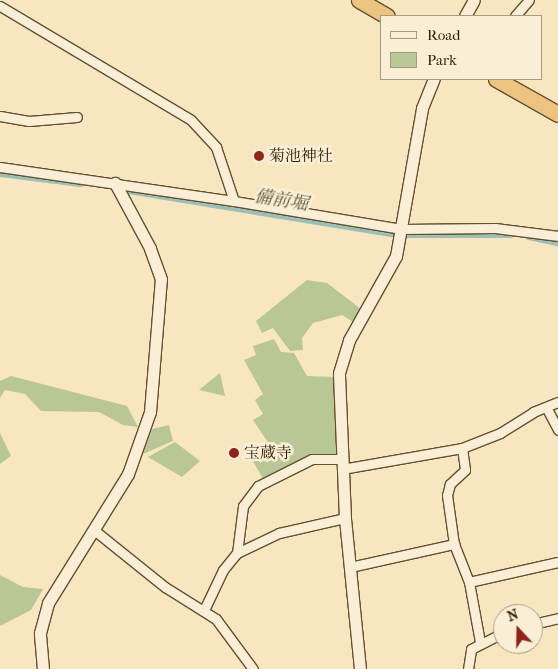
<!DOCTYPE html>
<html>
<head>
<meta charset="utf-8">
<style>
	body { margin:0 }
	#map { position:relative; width:558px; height:669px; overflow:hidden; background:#f8e6c0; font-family:"IM FELL French Canon","Noto Serif JP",serif }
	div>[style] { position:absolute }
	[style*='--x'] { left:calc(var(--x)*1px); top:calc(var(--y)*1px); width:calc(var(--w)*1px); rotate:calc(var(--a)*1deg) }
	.green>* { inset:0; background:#b9c695 }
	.canal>* { height:8px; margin:-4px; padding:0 4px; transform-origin:4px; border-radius:4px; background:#9dbfb6 }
	.roads { filter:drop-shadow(1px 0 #645030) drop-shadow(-1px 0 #645030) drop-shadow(0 1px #645030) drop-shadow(0 -1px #645030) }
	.street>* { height:9px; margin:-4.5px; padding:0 4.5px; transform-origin:4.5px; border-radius:4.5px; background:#faefd6 }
	.secondary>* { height:11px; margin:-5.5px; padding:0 5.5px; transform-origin:5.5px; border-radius:5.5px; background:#faefd6 }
	.highway>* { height:15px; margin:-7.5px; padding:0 7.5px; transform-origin:7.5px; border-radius:7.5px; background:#ecc380 }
	.dots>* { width:14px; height:14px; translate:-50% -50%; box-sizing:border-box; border:2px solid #faefd6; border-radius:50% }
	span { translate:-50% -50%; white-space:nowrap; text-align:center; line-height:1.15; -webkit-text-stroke:5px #faefd6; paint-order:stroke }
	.poi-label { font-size:16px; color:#321e00 }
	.left { translate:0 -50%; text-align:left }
	.water-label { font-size:18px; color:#575640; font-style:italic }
	.legend { position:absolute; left:380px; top:15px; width:162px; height:65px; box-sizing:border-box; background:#faefd6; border:1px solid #aa9b80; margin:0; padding:6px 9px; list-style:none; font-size:15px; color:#321e00 }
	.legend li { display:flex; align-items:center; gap:10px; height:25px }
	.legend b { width:25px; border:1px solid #aa9b80 }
	.north { position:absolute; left:493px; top:604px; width:50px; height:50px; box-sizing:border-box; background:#faefd6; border:1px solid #aa9b80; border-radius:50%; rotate:339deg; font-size:14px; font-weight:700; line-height:20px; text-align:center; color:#321e00 }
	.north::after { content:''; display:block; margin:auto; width:18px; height:22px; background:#8f2418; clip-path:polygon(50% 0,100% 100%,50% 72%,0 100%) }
</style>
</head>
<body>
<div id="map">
	<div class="green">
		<div style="clip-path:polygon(307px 280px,327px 283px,361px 309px,353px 322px,342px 315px,313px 323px,302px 338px,303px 350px,290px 351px,273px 328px,262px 333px,256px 321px)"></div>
		<div style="clip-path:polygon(274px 339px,281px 352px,294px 353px,307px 376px,335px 377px,338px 454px,311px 456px,263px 479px,253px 461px,271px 447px,253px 420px,263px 414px,255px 400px,263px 394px,244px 360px,256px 355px,253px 346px)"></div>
		<div style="clip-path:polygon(220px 373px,225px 396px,199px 390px)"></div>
		<div style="clip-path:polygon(11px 376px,127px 406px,138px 427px,123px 425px,99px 412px,41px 411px,25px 394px,5px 390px,0 398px,0 381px)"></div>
		<div style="clip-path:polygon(169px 425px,173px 441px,143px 454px,152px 429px)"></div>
		<div style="clip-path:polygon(0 433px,11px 456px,0 464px)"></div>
		<div style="clip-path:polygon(175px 442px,200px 461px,182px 477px,148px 457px)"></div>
		<div style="clip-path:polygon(0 575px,23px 587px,43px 589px,31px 610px,0 626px)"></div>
	</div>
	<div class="canal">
		<div style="--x:0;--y:173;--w:81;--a:7.1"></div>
		<div style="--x:116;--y:188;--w:285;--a:9.3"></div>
		<div style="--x:397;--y:234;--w:113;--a:0"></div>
		<div style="--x:529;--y:236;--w:30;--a:12"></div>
	</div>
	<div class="roads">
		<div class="street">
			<div style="--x:0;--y:6;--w:222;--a:30.8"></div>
			<div style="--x:191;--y:120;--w:37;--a:47"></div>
			<div style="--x:216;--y:147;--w:57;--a:71.6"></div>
			<div style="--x:515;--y:16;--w:21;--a:-49"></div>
			<div style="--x:0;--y:116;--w:29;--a:10"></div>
			<div style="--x:29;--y:121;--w:48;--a:-4.8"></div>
			<div style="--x:0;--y:167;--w:236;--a:8.3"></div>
			<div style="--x:234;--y:201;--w:170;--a:9.5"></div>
			<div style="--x:402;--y:229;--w:93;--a:-0.6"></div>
			<div style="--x:495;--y:228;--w:64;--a:7.2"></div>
			<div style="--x:546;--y:407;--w:26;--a:62"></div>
			<div style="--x:462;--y:448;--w:22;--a:82"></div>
			<div style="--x:465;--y:470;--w:21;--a:137"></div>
			<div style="--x:450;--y:484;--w:11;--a:105"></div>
			<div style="--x:447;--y:495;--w:49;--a:81.9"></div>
			<div style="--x:454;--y:544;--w:41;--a:68.5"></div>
			<div style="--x:469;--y:582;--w:61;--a:79.6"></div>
			<div style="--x:342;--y:469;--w:122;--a:-9.9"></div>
			<div style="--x:462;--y:448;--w:41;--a:-21.5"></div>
			<div style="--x:500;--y:433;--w:39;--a:-32"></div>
			<div style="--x:533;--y:412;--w:27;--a:-22"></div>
			<div style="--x:94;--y:530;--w:91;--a:38.8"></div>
			<div style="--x:165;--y:587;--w:60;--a:32.1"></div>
			<div style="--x:216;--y:619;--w:62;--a:53.5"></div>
			<div style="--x:237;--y:553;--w:47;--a:-82.7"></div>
			<div style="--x:243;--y:506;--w:25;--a:-53"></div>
			<div style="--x:258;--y:486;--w:60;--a:-26.6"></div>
			<div style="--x:312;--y:459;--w:30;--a:0"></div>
			<div style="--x:350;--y:567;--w:107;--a:-12.5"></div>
			<div style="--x:469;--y:582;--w:91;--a:-12.7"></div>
			<div style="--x:204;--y:610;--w:44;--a:-64.6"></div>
			<div style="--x:223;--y:570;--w:22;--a:-51"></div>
			<div style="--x:237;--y:553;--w:47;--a:-25.5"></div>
			<div style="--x:279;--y:533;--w:68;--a:-12.8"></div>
			<div style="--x:533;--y:624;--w:26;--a:-13"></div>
			<div style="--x:468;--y:669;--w:20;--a:-81"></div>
			<div style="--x:471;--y:649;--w:36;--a:-27"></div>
		</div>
		<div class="secondary">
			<div style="--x:465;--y:16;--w:18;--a:-61"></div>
			<div style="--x:43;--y:669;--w:36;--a:-95"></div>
			<div style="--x:40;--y:633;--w:31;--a:-75"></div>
			<div style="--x:48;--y:603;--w:152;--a:-58.2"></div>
			<div style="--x:128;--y:474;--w:66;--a:-70.5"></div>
			<div style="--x:150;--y:412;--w:133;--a:-85.3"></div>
			<div style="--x:161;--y:279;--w:33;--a:-110"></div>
			<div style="--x:150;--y:248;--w:74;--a:-118.3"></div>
			<div style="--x:360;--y:669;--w:152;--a:-95.7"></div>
			<div style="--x:345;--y:518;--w:145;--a:-92.4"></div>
			<div style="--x:339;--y:373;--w:34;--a:-73"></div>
			<div style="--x:349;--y:340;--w:96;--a:-60.8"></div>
			<div style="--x:396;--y:256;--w:150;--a:-80"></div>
			<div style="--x:422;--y:108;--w:31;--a:-68"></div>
		</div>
		<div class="highway">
			<div style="--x:359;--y:0;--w:32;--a:30"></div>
			<div style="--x:496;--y:79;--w:71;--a:29.4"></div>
		</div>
	</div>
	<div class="dots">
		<div style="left:259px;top:156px;background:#8f2418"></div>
		<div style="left:234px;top:453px;background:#8f2418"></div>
	</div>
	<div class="poi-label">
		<span class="left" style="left:269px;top:156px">菊池神社</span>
		<span class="left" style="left:244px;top:453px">宝蔵寺</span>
	</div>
	<div class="water-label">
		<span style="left:281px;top:201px;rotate:9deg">備前堀</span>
	</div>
	<ul class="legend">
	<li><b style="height:6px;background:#faefd6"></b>Road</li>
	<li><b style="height:14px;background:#b9c695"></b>Park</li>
	</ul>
	<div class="north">N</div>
</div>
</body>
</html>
